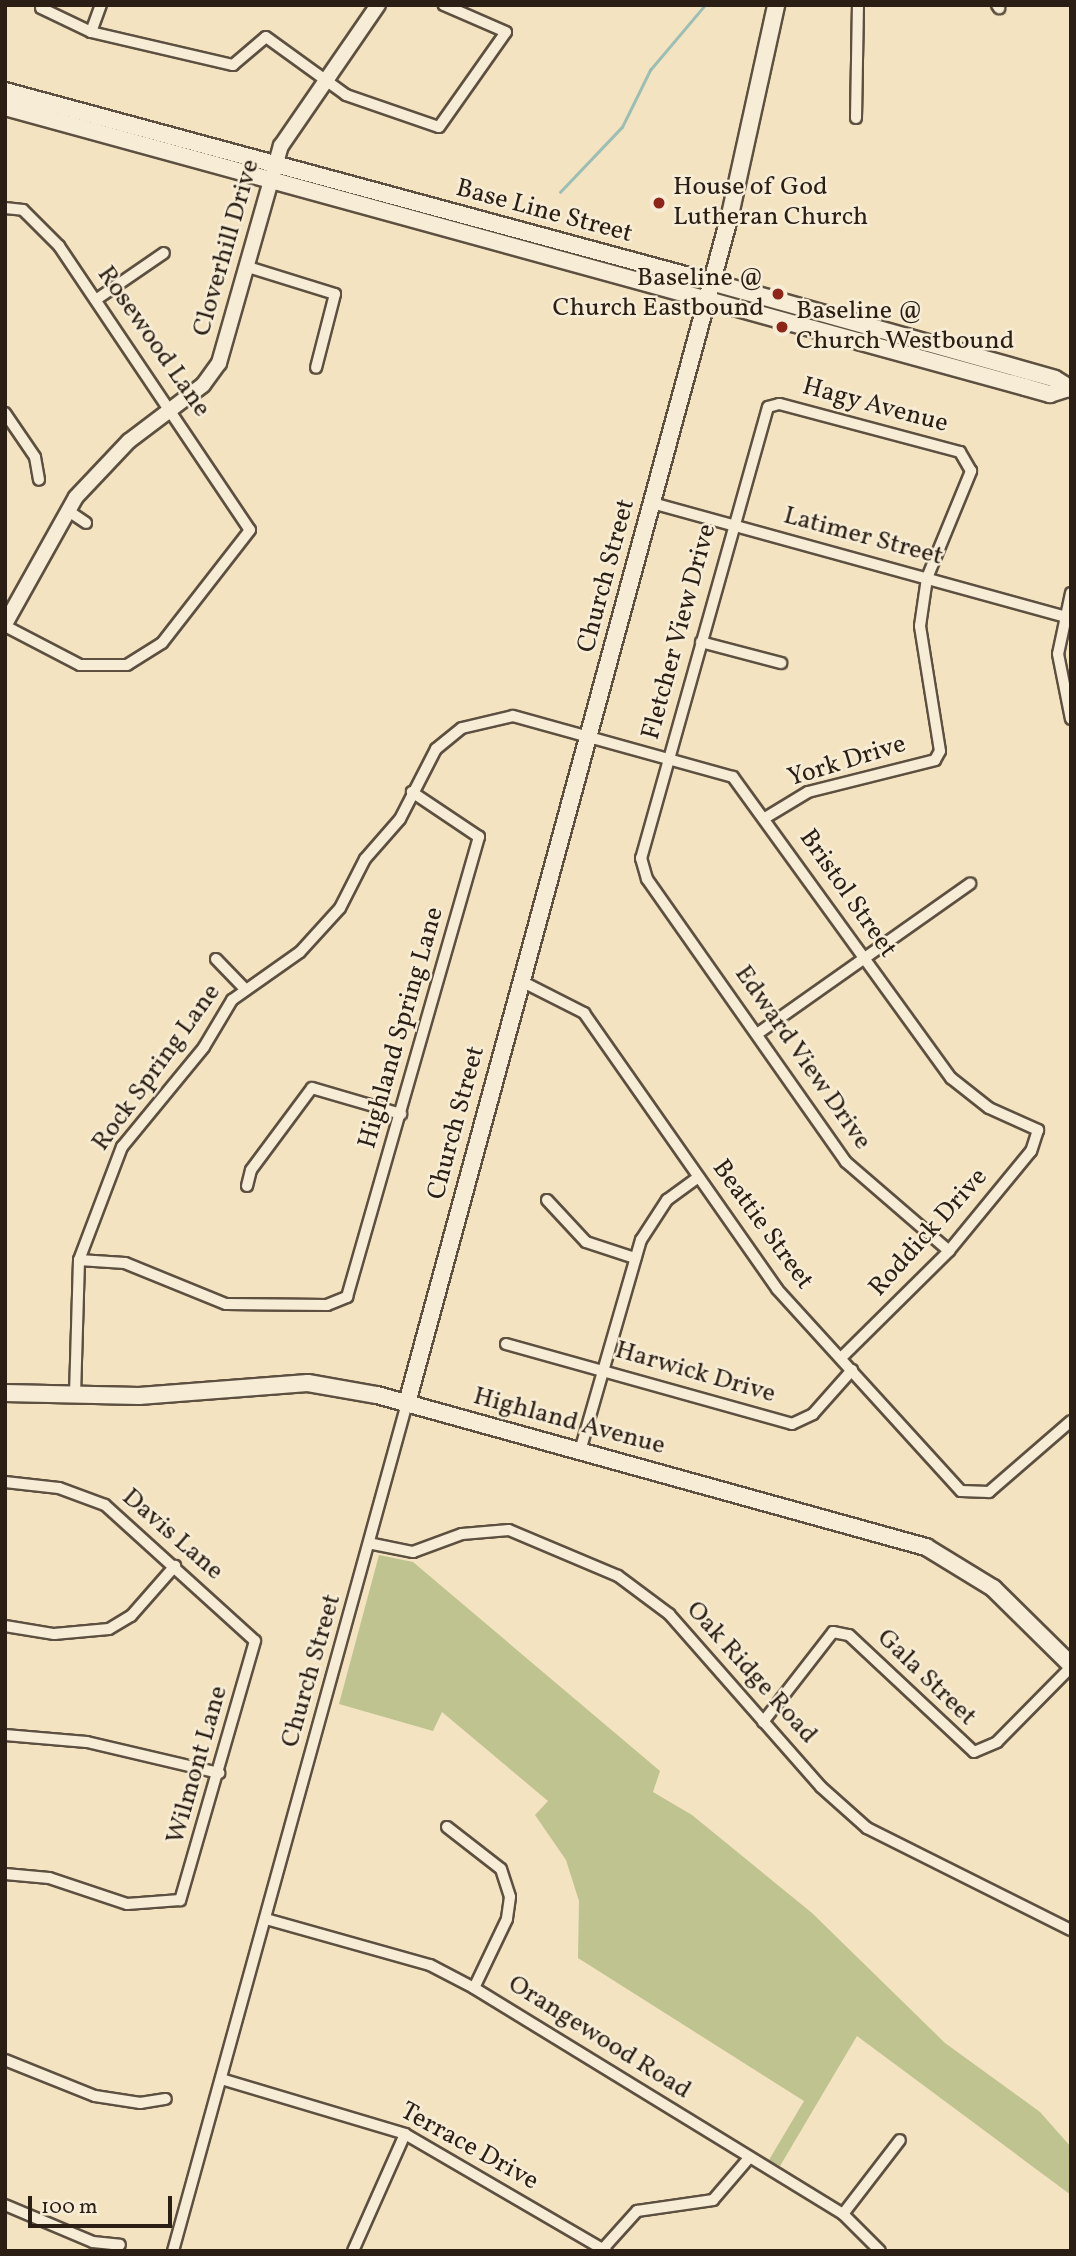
<!DOCTYPE html>
<html>
<head>
<meta charset="utf-8">
<style>
	body { margin:0 }
	#map { position:relative; width:1076px; height:2256px; overflow:hidden; background:#f3e3c0; font-family:Vollkorn,serif }
	div>[style] { position:absolute }
	[style*='--x'] { left:calc(var(--x)*1px); top:calc(var(--y)*1px); width:calc(var(--w)*1px); rotate:calc(var(--a)*1deg) }
	.green>* { inset:0; background:#bfc38f }
	.stream>* { height:2.5px; margin:-1.25px; padding:0 1.25px; transform-origin:1.25px; border-radius:1.25px; background:#9bbeb5 }
	.roads { filter:drop-shadow(2px 0 #5d5040) drop-shadow(-2px 0 #5d5040) drop-shadow(0 2px #5d5040) drop-shadow(0 -2px #5d5040) }
	.minor>* { height:10px; margin:-5px; padding:0 5px; transform-origin:5px; border-radius:5px; background:#f7edd6 }
	.tertiary>* { height:14px; margin:-7px; padding:0 7px; transform-origin:7px; border-radius:7px; background:#f7edd6 }
	.secondary>* { height:16px; margin:-8px; padding:0 8px; transform-origin:8px; border-radius:8px; background:#f7edd6 }
	.dots>* { width:19px; height:19px; translate:-50% -50%; box-sizing:border-box; border:4px solid #f7edd6; border-radius:50% }
	span { translate:-50% -50%; white-space:nowrap; text-align:center; line-height:1.15; -webkit-text-stroke:5px #f7edd6; paint-order:stroke }
	.poi-label { font-size:26px; color:#2b1f15 }
	.left { translate:0 -50%; text-align:left }
	.right { translate:-100% -50%; text-align:right }
	.street-label { font-size:26px; color:#2b1f15 }
	.frame { position:absolute; inset:0; border:7px solid #2b1f15; pointer-events:none }
	.scale { position:absolute; left:28px; top:2196px; width:144px; height:32px; box-sizing:border-box; border:4px solid #2b1f15; border-top:0; padding-left:9px; font-size:21px; line-height:24px; white-space:nowrap; color:#2b1f15; -webkit-text-stroke:5px #f7edd6; paint-order:stroke }
</style>
</head>
<body>
<div id="map">
	<div class="green">
		<div style="clip-path:polygon(379px 1555px,413px 1562px,660px 1771px,653px 1792px,692px 1815px,812px 1913px,945px 2043px,1040px 2112px,1071px 2147px,1071px 2195px,857px 2036px,780px 2166px,769px 2160px,804px 2101px,578px 1958px,579px 1901px,566px 1860px,535px 1815px,548px 1801px,442px 1712px,433px 1731px,339px 1704px)"></div>
	</div>
	<div class="stream">
		<div style="--x:560;--y:192;--w:90;--a:-46.4"></div>
		<div style="--x:622;--y:127;--w:64;--a:-63.8"></div>
		<div style="--x:650;--y:70;--w:85;--a:-49.8"></div>
	</div>
	<div class="roads">
		<div class="minor">
			<div style="--x:997;--y:5;--w:4;--a:56"></div>
			<div style="--x:41;--y:8;--w:55;--a:25.6"></div>
			<div style="--x:91;--y:32;--w:146;--a:13.1"></div>
			<div style="--x:233;--y:65;--w:43;--a:-40.3"></div>
			<div style="--x:266;--y:37;--w:99;--a:35.9"></div>
			<div style="--x:346;--y:95;--w:98;--a:19"></div>
			<div style="--x:439;--y:127;--w:116;--a:-54.8"></div>
			<div style="--x:506;--y:32;--w:68;--a:-156.5"></div>
			<div style="--x:91;--y:32;--w:29;--a:-70"></div>
			<div style="--x:856;--y:118;--w:113;--a:-89"></div>
			<div style="--x:5;--y:208;--w:18;--a:6"></div>
			<div style="--x:23;--y:210;--w:51;--a:45"></div>
			<div style="--x:59;--y:246;--w:342;--a:56.1"></div>
			<div style="--x:250;--y:530;--w:143;--a:127.9"></div>
			<div style="--x:162;--y:643;--w:41;--a:147.8"></div>
			<div style="--x:127;--y:665;--w:47;--a:180"></div>
			<div style="--x:80;--y:665;--w:85;--a:-152.5"></div>
			<div style="--x:248;--y:267;--w:91;--a:17.2"></div>
			<div style="--x:335;--y:294;--w:76;--a:104.4"></div>
			<div style="--x:97;--y:299;--w:81;--a:-34.5"></div>
			<div style="--x:5;--y:413;--w:53;--a:55.7"></div>
			<div style="--x:35;--y:457;--w:23;--a:80"></div>
			<div style="--x:652;--y:503;--w:425;--a:15.4"></div>
			<div style="--x:67;--y:510;--w:23;--a:34"></div>
			<div style="--x:1071;--y:593;--w:62;--a:102"></div>
			<div style="--x:1058;--y:654;--w:66;--a:78.7"></div>
			<div style="--x:701;--y:642;--w:83;--a:14.7"></div>
			<div style="--x:765;--y:818;--w:50;--a:-31.2"></div>
			<div style="--x:808;--y:792;--w:131;--a:-14.1"></div>
			<div style="--x:935;--y:760;--w:10;--a:-61"></div>
			<div style="--x:940;--y:751;--w:127;--a:-99.1"></div>
			<div style="--x:920;--y:626;--w:49;--a:-81.7"></div>
			<div style="--x:927;--y:578;--w:116;--a:-67.6"></div>
			<div style="--x:971;--y:471;--w:22;--a:-120"></div>
			<div style="--x:960;--y:452;--w:187;--a:-165.1"></div>
			<div style="--x:779;--y:404;--w:11;--a:165"></div>
			<div style="--x:768;--y:407;--w:469;--a:105.7"></div>
			<div style="--x:641;--y:858;--w:22;--a:74"></div>
			<div style="--x:647;--y:879;--w:346;--a:54.9"></div>
			<div style="--x:846;--y:1162;--w:136;--a:40.8"></div>
			<div style="--x:216;--y:959;--w:40;--a:46"></div>
			<div style="--x:521;--y:981;--w:71;--a:26.9"></div>
			<div style="--x:584;--y:1013;--w:337;--a:55"></div>
			<div style="--x:777;--y:1289;--w:273;--a:47.7"></div>
			<div style="--x:961;--y:1491;--w:28;--a:2"></div>
			<div style="--x:989;--y:1492;--w:108;--a:-40.9"></div>
			<div style="--x:757;--y:1034;--w:261;--a:-35.2"></div>
			<div style="--x:247;--y:1186;--w:16;--a:-76"></div>
			<div style="--x:251;--y:1170;--w:102;--a:-53.4"></div>
			<div style="--x:312;--y:1088;--w:93;--a:16.3"></div>
			<div style="--x:547;--y:1200;--w:57;--a:47.1"></div>
			<div style="--x:586;--y:1242;--w:52;--a:18.1"></div>
			<div style="--x:79;--y:1260;--w:46;--a:3.7"></div>
			<div style="--x:125;--y:1263;--w:109;--a:22.1"></div>
			<div style="--x:226;--y:1304;--w:101;--a:0.6"></div>
			<div style="--x:327;--y:1305;--w:22;--a:-22"></div>
			<div style="--x:347;--y:1297;--w:479;--a:-74"></div>
			<div style="--x:479;--y:837;--w:81;--a:-146.1"></div>
			<div style="--x:506;--y:1344;--w:297;--a:15.6"></div>
			<div style="--x:792;--y:1424;--w:23;--a:-25"></div>
			<div style="--x:813;--y:1414;--w:59;--a:-48.4"></div>
			<div style="--x:75;--y:1395;--w:135;--a:-88.3"></div>
			<div style="--x:79;--y:1260;--w:121;--a:-69.2"></div>
			<div style="--x:122;--y:1147;--w:129;--a:-50.6"></div>
			<div style="--x:204;--y:1047;--w:55;--a:-59.2"></div>
			<div style="--x:232;--y:1000;--w:83;--a:-35.2"></div>
			<div style="--x:300;--y:952;--w:59;--a:-47.7"></div>
			<div style="--x:340;--y:908;--w:55;--a:-63"></div>
			<div style="--x:365;--y:859;--w:53;--a:-48.8"></div>
			<div style="--x:400;--y:819;--w:79;--a:-62.8"></div>
			<div style="--x:436;--y:749;--w:33;--a:-39"></div>
			<div style="--x:462;--y:728;--w:52;--a:-13.2"></div>
			<div style="--x:513;--y:716;--w:228;--a:15.5"></div>
			<div style="--x:733;--y:777;--w:372;--a:54.1"></div>
			<div style="--x:951;--y:1078;--w:48;--a:38.3"></div>
			<div style="--x:989;--y:1108;--w:54;--a:24.2"></div>
			<div style="--x:1038;--y:1130;--w:22;--a:108"></div>
			<div style="--x:1031;--y:1151;--w:129;--a:129.4"></div>
			<div style="--x:949;--y:1251;--w:152;--a:135.3"></div>
			<div style="--x:580;--y:1451;--w:220;--a:-73.9"></div>
			<div style="--x:641;--y:1240;--w:48;--a:-57"></div>
			<div style="--x:667;--y:1200;--w:39;--a:-36"></div>
			<div style="--x:5;--y:1482;--w:54;--a:6.3"></div>
			<div style="--x:59;--y:1488;--w:49;--a:20.3"></div>
			<div style="--x:105;--y:1505;--w:202;--a:42.2"></div>
			<div style="--x:255;--y:1641;--w:270;--a:106.1"></div>
			<div style="--x:180;--y:1900;--w:53;--a:175.7"></div>
			<div style="--x:127;--y:1904;--w:82;--a:-161.6"></div>
			<div style="--x:49;--y:1878;--w:44;--a:-174.8"></div>
			<div style="--x:373;--y:1544;--w:41;--a:11.3"></div>
			<div style="--x:413;--y:1552;--w:52;--a:-20.2"></div>
			<div style="--x:462;--y:1534;--w:47;--a:-4.9"></div>
			<div style="--x:509;--y:1530;--w:118;--a:22.9"></div>
			<div style="--x:618;--y:1576;--w:64;--a:36.7"></div>
			<div style="--x:669;--y:1614;--w:230;--a:48.7"></div>
			<div style="--x:821;--y:1787;--w:62;--a:41.7"></div>
			<div style="--x:867;--y:1828;--w:228;--a:26.6"></div>
			<div style="--x:5;--y:1626;--w:50;--a:9.3"></div>
			<div style="--x:54;--y:1634;--w:55;--a:-5.2"></div>
			<div style="--x:109;--y:1629;--w:26;--a:-31"></div>
			<div style="--x:131;--y:1616;--w:67;--a:-48.7"></div>
			<div style="--x:763;--y:1722;--w:114;--a:-52.1"></div>
			<div style="--x:833;--y:1632;--w:16;--a:11"></div>
			<div style="--x:849;--y:1635;--w:171;--a:43.1"></div>
			<div style="--x:974;--y:1752;--w:25;--a:-23"></div>
			<div style="--x:997;--y:1742;--w:105;--a:-45.4"></div>
			<div style="--x:5;--y:1735;--w:82;--a:4.9"></div>
			<div style="--x:87;--y:1742;--w:136;--a:13.2"></div>
			<div style="--x:447;--y:1827;--w:68;--a:37.9"></div>
			<div style="--x:501;--y:1869;--w:29;--a:72"></div>
			<div style="--x:510;--y:1897;--w:22;--a:98"></div>
			<div style="--x:507;--y:1919;--w:76;--a:115.6"></div>
			<div style="--x:266;--y:1919;--w:170;--a:15.7"></div>
			<div style="--x:430;--y:1965;--w:50;--a:27.6"></div>
			<div style="--x:474;--y:1988;--w:433;--a:31.5"></div>
			<div style="--x:843;--y:2214;--w:52;--a:45"></div>
			<div style="--x:5;--y:2060;--w:97;--a:21.8"></div>
			<div style="--x:95;--y:2096;--w:46;--a:8.8"></div>
			<div style="--x:140;--y:2103;--w:26;--a:-9"></div>
			<div style="--x:221;--y:2079;--w:192;--a:16.6"></div>
			<div style="--x:405;--y:2134;--w:233;--a:30.2"></div>
			<div style="--x:5;--y:2205;--w:95;--a:22.8"></div>
			<div style="--x:93;--y:2242;--w:27;--a:6"></div>
			<div style="--x:843;--y:2214;--w:93;--a:-52.4"></div>
			<div style="--x:173;--y:2251;--w:880;--a:-74.57"></div>
			<div style="--x:353;--y:2251;--w:128;--a:-66"></div>
			<div style="--x:601;--y:2251;--w:54;--a:-48"></div>
			<div style="--x:637;--y:2211;--w:77;--a:-8.2"></div>
			<div style="--x:713;--y:2200;--w:55;--a:-49.4"></div>
		</div>
		<div class="tertiary">
			<div style="--x:5;--y:624;--w:145;--a:-60.8"></div>
			<div style="--x:76;--y:497;--w:77;--a:-46.6"></div>
			<div style="--x:129;--y:441;--w:93;--a:-37.1"></div>
			<div style="--x:203;--y:385;--w:27;--a:-54"></div>
			<div style="--x:219;--y:363;--w:226;--a:-74.1"></div>
			<div style="--x:281;--y:146;--w:171;--a:-55.5"></div>
		</div>
		<div class="secondary">
			<div style="--x:5;--y:91;--w:731;--a:15.14"></div>
			<div style="--x:711;--y:282;--w:357;--a:15.7"></div>
			<div style="--x:1055;--y:379;--w:19;--a:32"></div>
			<div style="--x:5;--y:107;--w:1058;--a:15.35"></div>
			<div style="--x:1025;--y:387;--w:26;--a:16"></div>
			<div style="--x:1050;--y:394;--w:19;--a:-18"></div>
			<div style="--x:5;--y:1393;--w:134;--a:1.3"></div>
			<div style="--x:139;--y:1396;--w:169;--a:-4.4"></div>
			<div style="--x:308;--y:1383;--w:70;--a:9.9"></div>
			<div style="--x:377;--y:1395;--w:570;--a:15.48"></div>
			<div style="--x:926;--y:1547;--w:79;--a:31.5"></div>
			<div style="--x:993;--y:1588;--w:110;--a:44.6"></div>
			<div style="--x:407;--y:1403;--w:1231;--a:-74.79"></div>
			<div style="--x:730;--y:215;--w:215;--a:-77.6"></div>
		</div>
	</div>
	<div class="dots">
		<div style="left:659px;top:203px;background:#8f2418"></div>
		<div style="left:778px;top:294px;background:#8f2418"></div>
		<div style="left:782px;top:327px;background:#8f2418"></div>
	</div>
	<div class="poi-label">
		<span class="left" style="left:673px;top:203px">House of God<br>Lutheran Church</span>
		<span class="right" style="left:764px;top:294px">Baseline @<br>Church Eastbound</span>
		<span class="left" style="left:796px;top:327px">Baseline @<br>Church Westbound</span>
	</div>
	<div class="street-label">
		<span style="left:544px;top:212px;rotate:15deg">Base Line Street</span>
		<span style="left:227px;top:248px;rotate:-74deg">Cloverhill Drive</span>
		<span style="left:153px;top:342px;rotate:55deg">Rosewood Lane</span>
		<span style="left:875px;top:406px;rotate:15deg">Hagy Avenue</span>
		<span style="left:863px;top:537px;rotate:15deg">Latimer Street</span>
		<span style="left:607px;top:576px;rotate:-75deg">Church Street</span>
		<span style="left:680px;top:632px;rotate:-75deg">Fletcher View Drive</span>
		<span style="left:847px;top:762px;rotate:-17deg">York Drive</span>
		<span style="left:847px;top:894px;rotate:55deg">Bristol Street</span>
		<span style="left:402px;top:1028px;rotate:-74deg">Highland Spring Lane</span>
		<span style="left:802px;top:1058px;rotate:55deg">Edward View Drive</span>
		<span style="left:157px;top:1068px;rotate:-54deg">Rock Spring Lane</span>
		<span style="left:457px;top:1123px;rotate:-75deg">Church Street</span>
		<span style="left:762px;top:1225px;rotate:54deg">Beattie Street</span>
		<span style="left:929px;top:1233px;rotate:-48deg">Roddick Drive</span>
		<span style="left:695px;top:1373px;rotate:16deg">Harwick Drive</span>
		<span style="left:569px;top:1422px;rotate:15deg">Highland Avenue</span>
		<span style="left:172px;top:1535px;rotate:41deg">Davis Lane</span>
		<span style="left:312px;top:1671px;rotate:-74deg">Church Street</span>
		<span style="left:751px;top:1673px;rotate:48deg">Oak Ridge Road</span>
		<span style="left:926px;top:1678px;rotate:44deg">Gala Street</span>
		<span style="left:198px;top:1765px;rotate:-74deg">Wilmont Lane</span>
		<span style="left:599px;top:2038px;rotate:32deg">Orangewood Road</span>
		<span style="left:469px;top:2147px;rotate:29deg">Terrace Drive</span>
	</div>
	<div class="frame"></div>
	<div class="scale">100 m</div>
</div>
</body>
</html>
